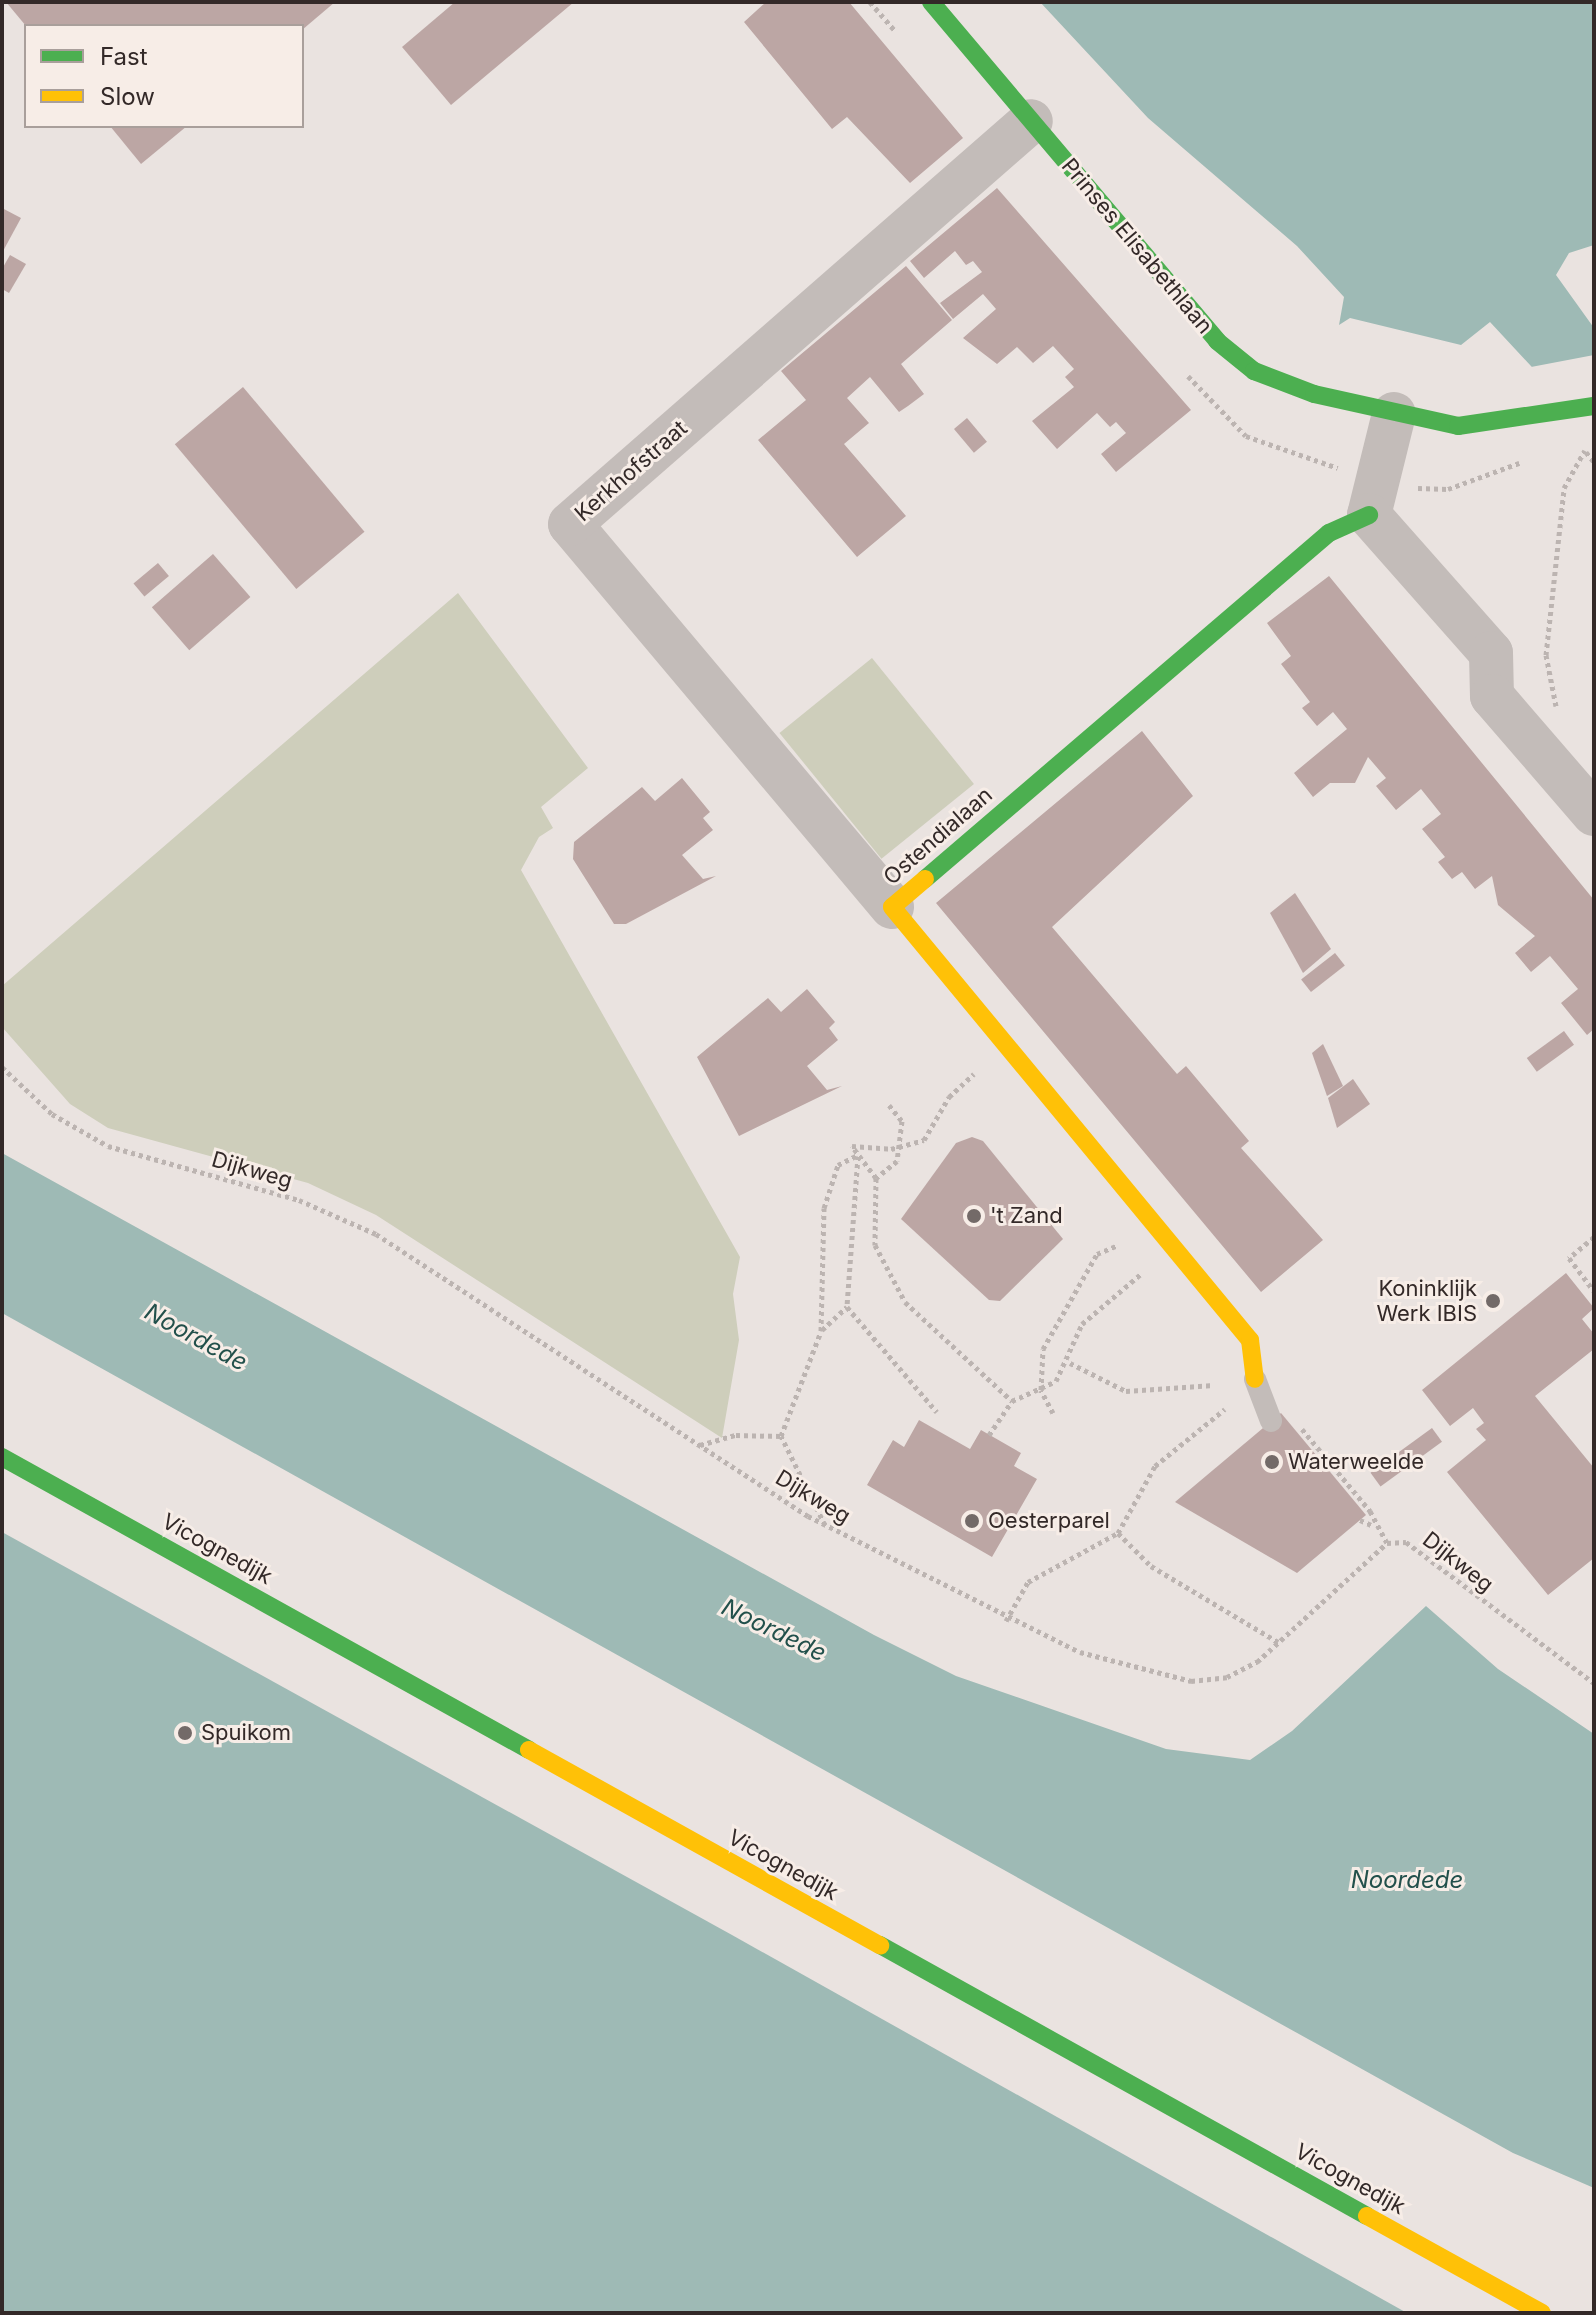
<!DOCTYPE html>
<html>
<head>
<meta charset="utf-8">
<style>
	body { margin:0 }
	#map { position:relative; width:1596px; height:2315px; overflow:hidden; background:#eae3e0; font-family:Inter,sans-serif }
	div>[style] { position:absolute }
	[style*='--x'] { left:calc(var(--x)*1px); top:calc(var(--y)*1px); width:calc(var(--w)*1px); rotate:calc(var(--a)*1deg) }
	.green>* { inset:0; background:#cecebb; transform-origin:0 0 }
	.water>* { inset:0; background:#9ebab5 }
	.pier>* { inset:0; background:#eae3e0 }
	.building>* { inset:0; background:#bca6a4; transform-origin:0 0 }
	.path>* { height:5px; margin-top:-2.5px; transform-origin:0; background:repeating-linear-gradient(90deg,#bcb4b1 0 4px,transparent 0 8px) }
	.lane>* { height:22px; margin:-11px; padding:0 11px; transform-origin:11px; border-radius:11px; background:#c3bcb9 }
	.street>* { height:44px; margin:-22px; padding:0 22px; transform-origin:22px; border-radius:22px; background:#c3bcb9 }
	.fast>* { height:18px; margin:-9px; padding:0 9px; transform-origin:9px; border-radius:9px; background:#4caf50 }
	.slow>* { height:18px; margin:-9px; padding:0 9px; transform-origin:9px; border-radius:9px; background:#ffc107 }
	.dots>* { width:22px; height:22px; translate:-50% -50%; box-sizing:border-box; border:4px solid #f7ede7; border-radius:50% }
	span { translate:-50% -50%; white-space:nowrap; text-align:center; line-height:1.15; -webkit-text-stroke:6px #f7ede7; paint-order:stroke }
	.street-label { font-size:22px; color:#332928 }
	.poi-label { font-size:22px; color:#332928 }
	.left { translate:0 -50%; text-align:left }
	.right { translate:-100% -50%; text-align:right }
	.water-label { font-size:24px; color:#22504b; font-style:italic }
	.frame { position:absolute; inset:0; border:4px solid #332928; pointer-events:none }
	.legend { position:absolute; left:24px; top:24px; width:280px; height:104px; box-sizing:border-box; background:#f7ede7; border:2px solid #a99f9b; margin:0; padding:10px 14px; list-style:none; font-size:24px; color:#332928 }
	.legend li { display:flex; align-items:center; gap:16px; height:40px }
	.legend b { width:40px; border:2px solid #a99f9b }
</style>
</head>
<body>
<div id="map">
	<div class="green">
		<div style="clip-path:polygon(458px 593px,588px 768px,541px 807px,553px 828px,539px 837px,521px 870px,740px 1257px,733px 1294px,739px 1340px,722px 1438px,376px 1215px,308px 1183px,108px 1128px,70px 1104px,2px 1027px,2px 986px)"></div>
		<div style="left:872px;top:658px;width:162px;height:119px;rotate:51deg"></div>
	</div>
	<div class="water">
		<div style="clip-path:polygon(1040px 2px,1594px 2px,1594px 245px,1569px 253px,1556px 275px,1594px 328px,1594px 434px,1490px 322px,1461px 345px,1350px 318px,1339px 325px,1344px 297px,1297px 246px,1148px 118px)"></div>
		<div style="clip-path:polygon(2px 1153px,874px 1635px,956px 1676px,1166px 1749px,1250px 1760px,1292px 1731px,1426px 1606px,1498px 1669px,1594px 1734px,1594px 2188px,1513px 2153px,2px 1313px)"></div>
		<div style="clip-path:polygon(2px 1532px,732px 1935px,1407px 2313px,2px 2313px)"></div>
	</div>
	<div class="pier">
		<div style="clip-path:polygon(1594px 355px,1594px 438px,1531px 367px)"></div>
	</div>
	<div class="building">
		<div style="clip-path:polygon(6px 2px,335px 2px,302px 30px,26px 26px)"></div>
		<div style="clip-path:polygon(455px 2px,574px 2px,451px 105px,402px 47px)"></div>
		<div style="clip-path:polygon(766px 2px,849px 2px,963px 138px,910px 183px,847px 117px,832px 129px,744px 22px)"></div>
		<div style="clip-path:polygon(110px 126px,187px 126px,141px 164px)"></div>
		<div style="clip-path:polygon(997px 188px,1191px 410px,1116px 472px,1101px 454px,1126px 433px,1116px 422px,1110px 427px,1097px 413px,1057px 449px,1032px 421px,1074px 387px,1065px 377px,1074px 369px,1053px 346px,1033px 363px,1017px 347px,997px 364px,963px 338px,996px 309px,983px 294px,953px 319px,940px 303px,982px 272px,973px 261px,966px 265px,955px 251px,924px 278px,910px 261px)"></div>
		<div style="clip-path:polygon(2px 208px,21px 218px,2px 253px)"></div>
		<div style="clip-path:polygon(10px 255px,26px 264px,9px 293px,2px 289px,2px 269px)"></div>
		<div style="clip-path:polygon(906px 266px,952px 320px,901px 364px,924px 394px,908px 406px,899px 412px,870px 377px,847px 398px,869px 423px,844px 444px,906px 516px,857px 557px,758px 440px,806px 400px,781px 371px)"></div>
		<div style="left:243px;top:387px;width:189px;height:89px;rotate:50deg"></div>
		<div style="left:967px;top:418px;width:31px;height:17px;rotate:50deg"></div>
		<div style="left:213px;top:554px;width:57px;height:81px;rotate:49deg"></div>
		<div style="left:158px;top:563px;width:17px;height:32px;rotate:50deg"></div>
		<div style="clip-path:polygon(1329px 576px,1594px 900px,1594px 1029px,1587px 1035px,1561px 1003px,1578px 989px,1550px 956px,1531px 972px,1515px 953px,1535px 936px,1498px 905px,1492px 876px,1475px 889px,1462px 872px,1452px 879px,1438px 862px,1445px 857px,1422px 829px,1441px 814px,1421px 789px,1396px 810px,1376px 786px,1386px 778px,1368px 757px,1355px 783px,1330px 783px,1313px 797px,1294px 773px,1347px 729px,1333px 712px,1317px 726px,1302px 708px,1310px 702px,1281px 664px,1291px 656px,1267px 623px)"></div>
		<div style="clip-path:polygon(1142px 731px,1193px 796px,1052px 927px,1177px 1074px,1186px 1066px,1249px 1141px,1241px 1148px,1323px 1240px,1261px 1292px,936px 903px)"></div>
		<div style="clip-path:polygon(682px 778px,710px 812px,703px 818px,713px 830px,682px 855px,703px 879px,716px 876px,626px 924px,614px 924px,573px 859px,574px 842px,642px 787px,655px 801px)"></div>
		<div style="clip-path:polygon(1295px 893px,1331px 949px,1303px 973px,1270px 913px)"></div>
		<div style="left:1335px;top:953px;width:16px;height:43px;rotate:52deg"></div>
		<div style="clip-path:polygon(807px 989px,835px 1022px,829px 1028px,838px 1040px,807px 1066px,827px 1090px,842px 1086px,739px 1136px,697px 1057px,768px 998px,781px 1012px)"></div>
		<div style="left:1564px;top:1031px;width:17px;height:46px;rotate:54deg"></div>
		<div style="clip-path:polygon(1323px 1044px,1343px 1086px,1327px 1096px,1312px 1053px)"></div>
		<div style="clip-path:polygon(1353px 1079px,1370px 1104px,1337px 1128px,1328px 1098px)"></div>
		<div style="clip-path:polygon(972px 1137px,983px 1141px,1063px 1239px,1000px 1301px,989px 1300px,901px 1219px,956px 1143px)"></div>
		<div style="clip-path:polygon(1566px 1273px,1594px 1308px,1582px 1319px,1594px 1334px,1594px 1349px,1535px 1396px,1594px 1468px,1594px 1558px,1548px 1595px,1447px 1472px,1486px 1440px,1476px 1429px,1484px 1423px,1473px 1408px,1450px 1426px,1422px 1390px)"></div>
		<div style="clip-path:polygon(1281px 1413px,1366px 1515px,1297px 1573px,1175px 1502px)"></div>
		<div style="clip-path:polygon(919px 1420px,970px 1449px,981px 1430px,1021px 1453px,1014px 1466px,1037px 1479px,992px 1557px,867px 1485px,893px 1440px,904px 1447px)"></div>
		<div style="left:1432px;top:1428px;width:17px;height:76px;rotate:54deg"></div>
	</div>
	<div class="path">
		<div style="--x:870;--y:2;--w:37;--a:49"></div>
		<div style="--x:1188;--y:376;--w:83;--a:46"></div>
		<div style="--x:1246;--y:436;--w:97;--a:19.2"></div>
		<div style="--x:1586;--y:452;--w:13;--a:51"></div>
		<div style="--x:1418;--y:488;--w:30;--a:2"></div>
		<div style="--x:1448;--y:489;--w:76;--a:-20.1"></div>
		<div style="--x:1556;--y:706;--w:52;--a:-101.1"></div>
		<div style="--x:1546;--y:655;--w:168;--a:-83.8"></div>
		<div style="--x:1564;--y:488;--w:43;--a:-61.1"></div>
		<div style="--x:2;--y:1067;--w:69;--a:43.2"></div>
		<div style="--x:52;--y:1114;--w:64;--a:29.7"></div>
		<div style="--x:108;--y:1146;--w:198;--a:15.8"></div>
		<div style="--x:299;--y:1200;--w:84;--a:23.8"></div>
		<div style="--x:376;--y:1234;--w:516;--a:33.14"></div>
		<div style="--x:808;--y:1516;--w:304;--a:26.6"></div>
		<div style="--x:1080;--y:1652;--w:115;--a:14.6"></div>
		<div style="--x:1191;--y:1681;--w:36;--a:-6"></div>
		<div style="--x:1227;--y:1677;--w:34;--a:-27"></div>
		<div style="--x:1257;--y:1662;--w:176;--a:-42.5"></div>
		<div style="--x:1387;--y:1543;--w:19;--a:-3"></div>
		<div style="--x:1406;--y:1542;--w:235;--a:36.9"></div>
		<div style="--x:889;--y:1105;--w:21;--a:51"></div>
		<div style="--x:902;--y:1121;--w:40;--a:97.1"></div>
		<div style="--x:897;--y:1161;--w:27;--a:141"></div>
		<div style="--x:876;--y:1178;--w:67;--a:90.9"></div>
		<div style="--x:875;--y:1245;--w:64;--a:62.2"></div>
		<div style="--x:905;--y:1302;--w:146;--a:42.8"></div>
		<div style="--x:858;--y:1156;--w:151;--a:94.2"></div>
		<div style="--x:847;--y:1307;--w:138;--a:49.4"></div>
		<div style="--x:876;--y:1178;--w:40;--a:-127"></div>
		<div style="--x:852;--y:1146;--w:39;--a:4"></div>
		<div style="--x:891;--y:1149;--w:34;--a:-15"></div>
		<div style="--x:924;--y:1140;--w:50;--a:-59.8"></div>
		<div style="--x:949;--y:1097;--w:34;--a:-43"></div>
		<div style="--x:1594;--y:1237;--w:33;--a:140"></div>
		<div style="--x:1569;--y:1258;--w:41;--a:52.9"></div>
		<div style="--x:822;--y:1330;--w:34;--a:-43"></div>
		<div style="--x:1070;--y:1363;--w:63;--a:26.6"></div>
		<div style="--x:1126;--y:1391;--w:88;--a:-3.9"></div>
		<div style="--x:1053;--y:1413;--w:26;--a:-118"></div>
		<div style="--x:1041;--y:1390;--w:41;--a:-87.2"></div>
		<div style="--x:1043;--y:1349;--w:109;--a:-60.4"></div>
		<div style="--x:1097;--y:1254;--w:21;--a:-23"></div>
		<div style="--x:1302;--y:1429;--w:107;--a:50.3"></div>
		<div style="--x:1370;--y:1511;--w:36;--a:62"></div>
		<div style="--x:989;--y:1435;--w:41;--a:-55.9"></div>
		<div style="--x:1012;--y:1401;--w:48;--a:-24.4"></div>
		<div style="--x:1056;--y:1381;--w:63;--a:-65.5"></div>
		<div style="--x:1082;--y:1324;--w:79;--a:-40.4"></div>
		<div style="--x:700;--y:1445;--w:37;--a:-16"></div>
		<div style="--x:736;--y:1435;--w:45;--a:1.3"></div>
		<div style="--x:1360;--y:1520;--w:12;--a:24"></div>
		<div style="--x:825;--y:1525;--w:99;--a:-116.3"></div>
		<div style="--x:781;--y:1436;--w:112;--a:-69.1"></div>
		<div style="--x:821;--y:1331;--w:123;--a:-88.6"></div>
		<div style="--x:824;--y:1208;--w:45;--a:-72"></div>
		<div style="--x:838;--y:1165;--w:22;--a:-27"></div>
		<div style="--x:1118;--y:1533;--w:47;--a:45"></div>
		<div style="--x:1151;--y:1566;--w:148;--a:30.9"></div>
		<div style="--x:1006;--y:1621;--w:45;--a:-60.6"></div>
		<div style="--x:1028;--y:1582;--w:102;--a:-28.6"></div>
		<div style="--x:1118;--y:1533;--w:77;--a:-61.1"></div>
		<div style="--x:1155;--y:1466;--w:90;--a:-39.2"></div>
	</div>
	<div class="lane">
		<div style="--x:1255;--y:1379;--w:45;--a:69.1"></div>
	</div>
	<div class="street">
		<div style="--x:1394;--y:414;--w:104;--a:103.9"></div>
		<div style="--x:1369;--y:515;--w:184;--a:48.5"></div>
		<div style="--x:1491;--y:653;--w:43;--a:88.7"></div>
		<div style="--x:1492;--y:696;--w:156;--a:49.2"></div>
		<div style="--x:892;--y:907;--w:500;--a:-130.05"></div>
		<div style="--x:570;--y:524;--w:612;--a:-41.16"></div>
	</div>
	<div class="fast">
		<div style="--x:931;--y:2;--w:444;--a:49.8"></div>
		<div style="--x:1217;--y:341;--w:48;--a:39"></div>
		<div style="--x:1254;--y:371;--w:64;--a:21"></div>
		<div style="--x:1314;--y:394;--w:148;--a:12.5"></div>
		<div style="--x:1458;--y:426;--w:137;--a:-8.4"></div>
		<div style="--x:925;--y:879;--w:532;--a:-40.58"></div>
		<div style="--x:1329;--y:533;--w:44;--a:-24.2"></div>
		<div style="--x:2;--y:1457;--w:603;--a:29.07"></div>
		<div style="--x:880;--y:1945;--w:557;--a:29.09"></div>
	</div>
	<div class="slow">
		<div style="--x:925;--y:879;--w:43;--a:139.7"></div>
		<div style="--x:892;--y:907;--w:562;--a:50.42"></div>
		<div style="--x:1250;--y:1340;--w:39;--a:83"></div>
		<div style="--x:529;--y:1750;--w:402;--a:29.1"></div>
		<div style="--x:1367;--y:2216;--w:200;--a:29"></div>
	</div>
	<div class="dots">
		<div style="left:974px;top:1216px;background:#736a68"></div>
		<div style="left:1493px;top:1301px;background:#736a68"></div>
		<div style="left:1272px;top:1462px;background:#736a68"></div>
		<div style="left:972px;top:1521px;background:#736a68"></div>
		<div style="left:185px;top:1733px;background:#736a68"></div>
	</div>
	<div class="street-label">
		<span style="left:1137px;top:246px;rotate:50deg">Prinses Elisabethlaan</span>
		<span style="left:631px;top:471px;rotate:-41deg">Kerkhofstraat</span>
		<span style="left:938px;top:836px;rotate:-41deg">Ostendialaan</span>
		<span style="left:252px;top:1170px;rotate:16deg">Dijkweg</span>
		<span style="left:813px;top:1497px;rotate:31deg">Dijkweg</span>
		<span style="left:217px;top:1549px;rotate:29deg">Vicognedijk</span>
		<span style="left:1458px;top:1562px;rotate:38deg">Dijkweg</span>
		<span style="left:783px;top:1865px;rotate:29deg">Vicognedijk</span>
		<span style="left:1350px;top:2179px;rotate:29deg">Vicognedijk</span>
	</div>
	<div class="poi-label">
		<span class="left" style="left:990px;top:1216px">'t Zand</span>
		<span class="right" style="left:1477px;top:1301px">Koninklijk<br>Werk IBIS</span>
		<span class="left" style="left:1288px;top:1462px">Waterweelde</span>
		<span class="left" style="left:988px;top:1521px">Oesterparel</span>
		<span class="left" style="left:201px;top:1733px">Spuikom</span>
	</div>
	<div class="water-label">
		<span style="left:196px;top:1337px;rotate:29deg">Noordede</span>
		<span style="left:774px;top:1630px;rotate:26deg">Noordede</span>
		<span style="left:1407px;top:1880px">Noordede</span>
	</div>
	<div class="frame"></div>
	<ul class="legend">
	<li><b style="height:10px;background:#4caf50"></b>Fast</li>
	<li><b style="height:10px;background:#ffc107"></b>Slow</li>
	</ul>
</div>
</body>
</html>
